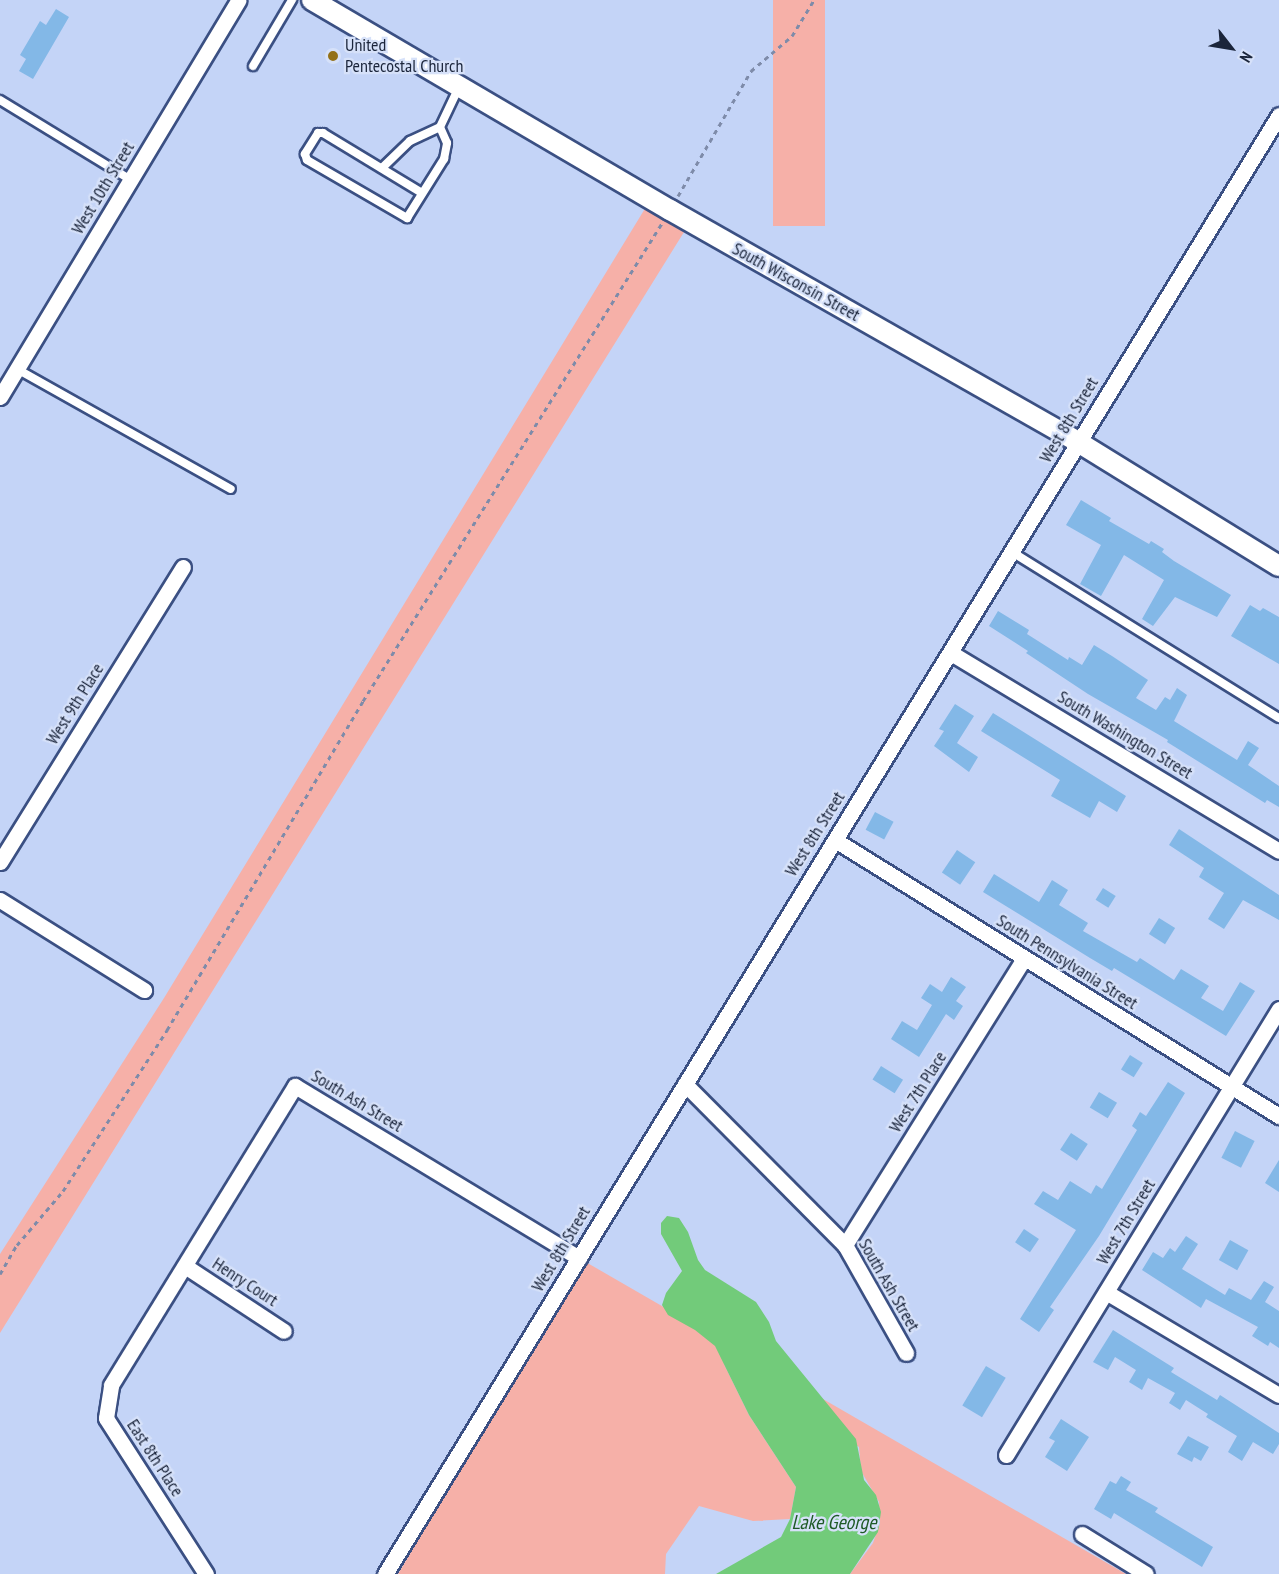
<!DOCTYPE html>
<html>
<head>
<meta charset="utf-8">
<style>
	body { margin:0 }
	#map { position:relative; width:1279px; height:1574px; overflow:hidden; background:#c4d4f7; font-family:"PT Sans Narrow",sans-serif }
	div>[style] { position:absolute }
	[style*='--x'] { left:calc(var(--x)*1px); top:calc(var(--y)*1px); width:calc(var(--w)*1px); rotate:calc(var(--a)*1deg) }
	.green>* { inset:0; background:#f6b0a8; transform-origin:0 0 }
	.water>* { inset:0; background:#72cb7a }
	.building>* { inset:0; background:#83b8e7; transform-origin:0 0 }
	.path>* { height:3px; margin-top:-1.5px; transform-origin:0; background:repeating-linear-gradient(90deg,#7e8ba9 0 4.5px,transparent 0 9px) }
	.roads { filter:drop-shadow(2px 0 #3b5083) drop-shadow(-2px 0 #3b5083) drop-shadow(0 2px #3b5083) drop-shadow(0 -2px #3b5083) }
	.service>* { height:8px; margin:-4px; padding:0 4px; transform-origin:4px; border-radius:4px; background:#fff }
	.minor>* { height:15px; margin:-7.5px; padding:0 7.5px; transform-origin:7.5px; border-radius:7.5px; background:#fff }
	.tertiary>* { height:20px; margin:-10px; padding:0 10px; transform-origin:10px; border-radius:10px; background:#fff }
	.dots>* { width:16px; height:16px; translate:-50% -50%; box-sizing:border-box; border:3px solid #d6e1f9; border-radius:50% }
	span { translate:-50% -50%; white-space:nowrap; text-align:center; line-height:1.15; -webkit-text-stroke:4.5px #d6e1f9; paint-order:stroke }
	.poi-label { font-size:18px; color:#1b253b }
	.left { translate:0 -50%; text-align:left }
	.street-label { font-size:18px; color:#1b253b }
	.water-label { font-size:20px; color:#1e5a26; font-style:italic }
	.north { position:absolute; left:1201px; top:18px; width:60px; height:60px; -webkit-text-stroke:4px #d6e1f9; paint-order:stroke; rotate:121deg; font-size:16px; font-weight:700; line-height:24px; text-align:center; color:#1b253b }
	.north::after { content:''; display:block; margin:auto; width:21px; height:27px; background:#1b253b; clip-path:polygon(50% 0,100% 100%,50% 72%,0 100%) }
</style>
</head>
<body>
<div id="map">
	<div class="green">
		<div style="left:773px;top:0;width:52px;height:226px"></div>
		<div style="clip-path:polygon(649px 202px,689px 224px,0 1333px,0 1254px,164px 998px)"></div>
		<div style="clip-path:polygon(584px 1261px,1126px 1574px,850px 1574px,873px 1543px,880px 1523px,879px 1502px,861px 1471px,859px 1447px,724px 1364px,749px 1415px,796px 1487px,790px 1519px,753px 1521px,699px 1506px,666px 1554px,665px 1574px,398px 1574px)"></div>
	</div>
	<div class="water">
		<div style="clip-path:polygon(667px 1216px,679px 1218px,688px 1232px,698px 1260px,705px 1270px,756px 1302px,769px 1322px,776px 1341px,856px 1439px,864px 1480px,876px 1495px,881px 1512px,878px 1532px,850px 1574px,716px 1574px,781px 1537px,790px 1519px,796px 1487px,749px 1415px,715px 1346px,695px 1330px,668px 1315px,662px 1305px,666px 1293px,682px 1271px,661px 1234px,661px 1223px)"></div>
	</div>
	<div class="building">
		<div style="clip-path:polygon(56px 9px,69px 17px,33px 79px,19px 71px,26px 59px,20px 55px,40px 21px,46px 25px)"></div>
		<div style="clip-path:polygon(1081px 500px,1111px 518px,1109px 521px,1149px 544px,1151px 541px,1164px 549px,1162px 552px,1174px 561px,1231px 595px,1217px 617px,1175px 597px,1153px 626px,1142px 619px,1164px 580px,1124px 555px,1101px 596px,1080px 584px,1101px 545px,1066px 525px)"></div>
		<div style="clip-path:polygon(1250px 605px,1260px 611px,1263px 608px,1279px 617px,1279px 664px,1231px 636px)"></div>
		<div style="clip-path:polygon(998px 611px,1029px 630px,1027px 634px,1068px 660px,1069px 657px,1082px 665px,1094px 645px,1112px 656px,1148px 680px,1136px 698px,1156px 710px,1165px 697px,1170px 700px,1177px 688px,1187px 695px,1174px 721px,1237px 760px,1248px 741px,1259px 748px,1248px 765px,1279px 786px,1279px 807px,1267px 800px,1265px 803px,1167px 742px,1168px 740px,1088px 694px,1026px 653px,1028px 651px,989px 626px)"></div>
		<div style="clip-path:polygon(955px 704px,974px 716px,957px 743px,978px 757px,969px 772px,934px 746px,944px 731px,939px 729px)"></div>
		<div style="clip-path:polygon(993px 713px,1126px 796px,1117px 812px,1099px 801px,1090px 818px,1051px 796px,1060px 780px,981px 731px)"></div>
		<div style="left:875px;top:812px;width:21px;height:20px;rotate:28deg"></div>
		<div style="clip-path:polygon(1179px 829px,1279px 895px,1279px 920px,1243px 900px,1224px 929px,1208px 919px,1224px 893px,1199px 877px,1204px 868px,1169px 845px)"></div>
		<div style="left:957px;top:850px;width:22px;height:27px;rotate:34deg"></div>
		<div style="clip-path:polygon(994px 874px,1039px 902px,1052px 880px,1068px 890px,1059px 905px,1088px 923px,1083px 931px,1137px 962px,1140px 958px,1174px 980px,1181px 969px,1209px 986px,1201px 998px,1223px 1011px,1240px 982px,1255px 991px,1226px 1036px,1114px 968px,1112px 971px,1090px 958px,983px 892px)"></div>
		<div style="left:1103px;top:888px;width:15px;height:14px;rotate:32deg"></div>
		<div style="left:1159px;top:918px;width:19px;height:19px;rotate:32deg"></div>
		<div style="clip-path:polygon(951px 977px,966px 987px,956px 1001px,963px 1006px,954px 1020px,946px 1014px,919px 1057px,891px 1039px,902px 1021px,917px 1030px,932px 1005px,921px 998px,930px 984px,942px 992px)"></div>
		<div style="left:1130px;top:1055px;width:15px;height:17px;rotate:32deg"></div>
		<div style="left:881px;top:1066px;width:26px;height:16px;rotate:32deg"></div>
		<div style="clip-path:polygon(1168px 1082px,1185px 1093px,1099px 1236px,1050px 1307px,1054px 1310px,1039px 1332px,1020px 1319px,1076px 1230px,1034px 1204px,1043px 1191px,1058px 1200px,1070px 1181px,1091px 1194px,1096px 1185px,1102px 1189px,1137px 1130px,1132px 1126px,1140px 1112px,1146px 1116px)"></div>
		<div style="left:1099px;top:1092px;width:21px;height:18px;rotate:31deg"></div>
		<div style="left:1235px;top:1131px;width:22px;height:30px;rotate:27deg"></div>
		<div style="left:1071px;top:1133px;width:20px;height:20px;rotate:33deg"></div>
		<div style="clip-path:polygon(1279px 1160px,1279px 1192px,1265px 1183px)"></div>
		<div style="left:1024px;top:1229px;width:18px;height:16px;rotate:34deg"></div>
		<div style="clip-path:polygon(1186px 1236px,1198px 1244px,1182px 1269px,1225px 1295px,1229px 1288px,1251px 1300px,1264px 1281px,1274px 1287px,1265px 1302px,1279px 1311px,1279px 1348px,1270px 1342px,1268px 1346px,1252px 1336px,1258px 1327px,1206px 1299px,1201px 1308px,1142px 1270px,1153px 1252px,1163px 1258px,1170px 1248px,1175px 1252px)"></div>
		<div style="left:1230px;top:1240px;width:21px;height:23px;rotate:29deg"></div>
		<div style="clip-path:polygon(1113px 1330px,1174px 1368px,1171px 1372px,1217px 1400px,1220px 1395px,1279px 1433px,1279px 1444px,1273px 1454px,1253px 1442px,1242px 1461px,1228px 1452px,1237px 1436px,1206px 1417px,1208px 1414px,1186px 1400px,1180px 1410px,1169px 1403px,1175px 1393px,1148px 1378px,1142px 1390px,1129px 1382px,1136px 1370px,1115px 1357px,1108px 1370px,1093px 1362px)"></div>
		<div style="left:986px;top:1366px;width:23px;height:46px;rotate:31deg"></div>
		<div style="clip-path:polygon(1061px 1419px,1089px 1437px,1067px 1471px,1045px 1457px,1055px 1441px,1049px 1438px)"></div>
		<div style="clip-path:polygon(1188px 1436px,1209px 1447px,1201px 1461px,1194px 1457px,1192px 1462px,1177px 1454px)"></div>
		<div style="clip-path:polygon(1121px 1476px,1131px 1482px,1126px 1490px,1158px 1508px,1155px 1512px,1213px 1547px,1202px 1567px,1114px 1513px,1111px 1519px,1094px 1509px,1110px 1481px,1116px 1484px)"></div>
	</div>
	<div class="path">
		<div style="--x:678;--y:196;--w:145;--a:-59.7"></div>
		<div style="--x:751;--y:71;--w:54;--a:-40.5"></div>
		<div style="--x:792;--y:36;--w:42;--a:-58.6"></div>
		<div style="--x:0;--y:1274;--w:34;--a:-60"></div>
		<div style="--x:17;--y:1245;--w:71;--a:-49.6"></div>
		<div style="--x:63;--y:1191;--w:192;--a:-57.1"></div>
		<div style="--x:167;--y:1030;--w:383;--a:-59.2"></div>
		<div style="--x:363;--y:701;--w:564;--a:-57.97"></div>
	</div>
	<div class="roads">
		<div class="service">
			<div style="--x:253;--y:66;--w:77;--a:-59.4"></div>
			<div style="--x:0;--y:100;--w:153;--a:31.4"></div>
			<div style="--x:382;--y:168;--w:39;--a:-44"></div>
			<div style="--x:410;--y:141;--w:33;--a:-25"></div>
			<div style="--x:440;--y:127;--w:44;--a:-64.6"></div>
			<div style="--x:422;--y:193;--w:116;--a:-148.8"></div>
			<div style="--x:323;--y:133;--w:5;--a:180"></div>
			<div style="--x:318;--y:133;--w:25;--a:122"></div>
			<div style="--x:305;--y:154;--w:6;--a:72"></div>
			<div style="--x:307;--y:160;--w:116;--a:30.1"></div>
			<div style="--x:407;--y:218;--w:70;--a:-57.9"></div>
			<div style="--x:444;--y:159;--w:16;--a:-79"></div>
			<div style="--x:447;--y:143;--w:17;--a:-114"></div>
			<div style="--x:17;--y:369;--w:245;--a:29.3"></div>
			<div style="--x:1012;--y:552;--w:314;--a:31.9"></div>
		</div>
		<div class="minor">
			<div style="--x:0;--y:397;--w:463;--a:-59"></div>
			<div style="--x:951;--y:653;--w:383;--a:31.1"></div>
			<div style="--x:835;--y:840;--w:523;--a:31.87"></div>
			<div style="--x:0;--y:862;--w:347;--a:-58.2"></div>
			<div style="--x:0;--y:900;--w:170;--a:32"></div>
			<div style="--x:685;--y:1084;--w:227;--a:45.2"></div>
			<div style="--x:845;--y:1245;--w:124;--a:60.5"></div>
			<div style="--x:845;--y:1245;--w:337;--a:-58"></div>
			<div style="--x:185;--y:1266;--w:118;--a:33.3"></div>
			<div style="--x:1106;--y:1292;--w:201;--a:30.8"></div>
			<div style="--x:1006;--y:1455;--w:523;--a:-58.53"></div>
			<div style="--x:1082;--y:1534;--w:75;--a:32"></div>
			<div style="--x:206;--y:1574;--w:185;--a:-122.7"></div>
			<div style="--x:106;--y:1418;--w:33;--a:-81"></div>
			<div style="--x:111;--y:1385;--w:351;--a:-58.4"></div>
			<div style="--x:295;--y:1086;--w:332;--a:31.2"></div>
			<div style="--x:385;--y:1574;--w:1711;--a:-58.5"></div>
		</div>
		<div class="tertiary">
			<div style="--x:312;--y:0;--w:415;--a:30.4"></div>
			<div style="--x:670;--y:210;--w:469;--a:29.6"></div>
			<div style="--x:1078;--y:442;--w:236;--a:31.7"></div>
		</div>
	</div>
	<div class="dots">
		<div style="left:333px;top:56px;background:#937118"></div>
	</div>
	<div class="poi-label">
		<span class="left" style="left:345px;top:56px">United<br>Pentecostal Church</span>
	</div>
	<div class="street-label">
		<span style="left:103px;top:188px;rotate:-59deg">West 10th Street</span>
		<span style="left:796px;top:282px;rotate:29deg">South Wisconsin Street</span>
		<span style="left:1069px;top:420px;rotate:-59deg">West 8th Street</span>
		<span style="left:75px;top:704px;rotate:-58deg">West 9th Place</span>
		<span style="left:1125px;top:735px;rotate:31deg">South Washington Street</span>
		<span style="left:815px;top:834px;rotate:-58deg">West 8th Street</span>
		<span style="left:1067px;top:962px;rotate:32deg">South Pennsylvania Street</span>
		<span style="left:918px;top:1092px;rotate:-58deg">West 7th Place</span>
		<span style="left:357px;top:1101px;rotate:31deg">South Ash Street</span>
		<span style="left:1126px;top:1222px;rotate:-59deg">West 7th Street</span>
		<span style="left:561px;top:1249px;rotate:-59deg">West 8th Street</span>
		<span style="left:245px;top:1282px;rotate:33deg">Henry Court</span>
		<span style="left:889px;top:1285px;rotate:60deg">South Ash Street</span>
		<span style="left:155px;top:1458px;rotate:57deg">East 8th Place</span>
	</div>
	<div class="water-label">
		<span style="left:834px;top:1522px">Lake George</span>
	</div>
	<div class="north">N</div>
</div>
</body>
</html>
